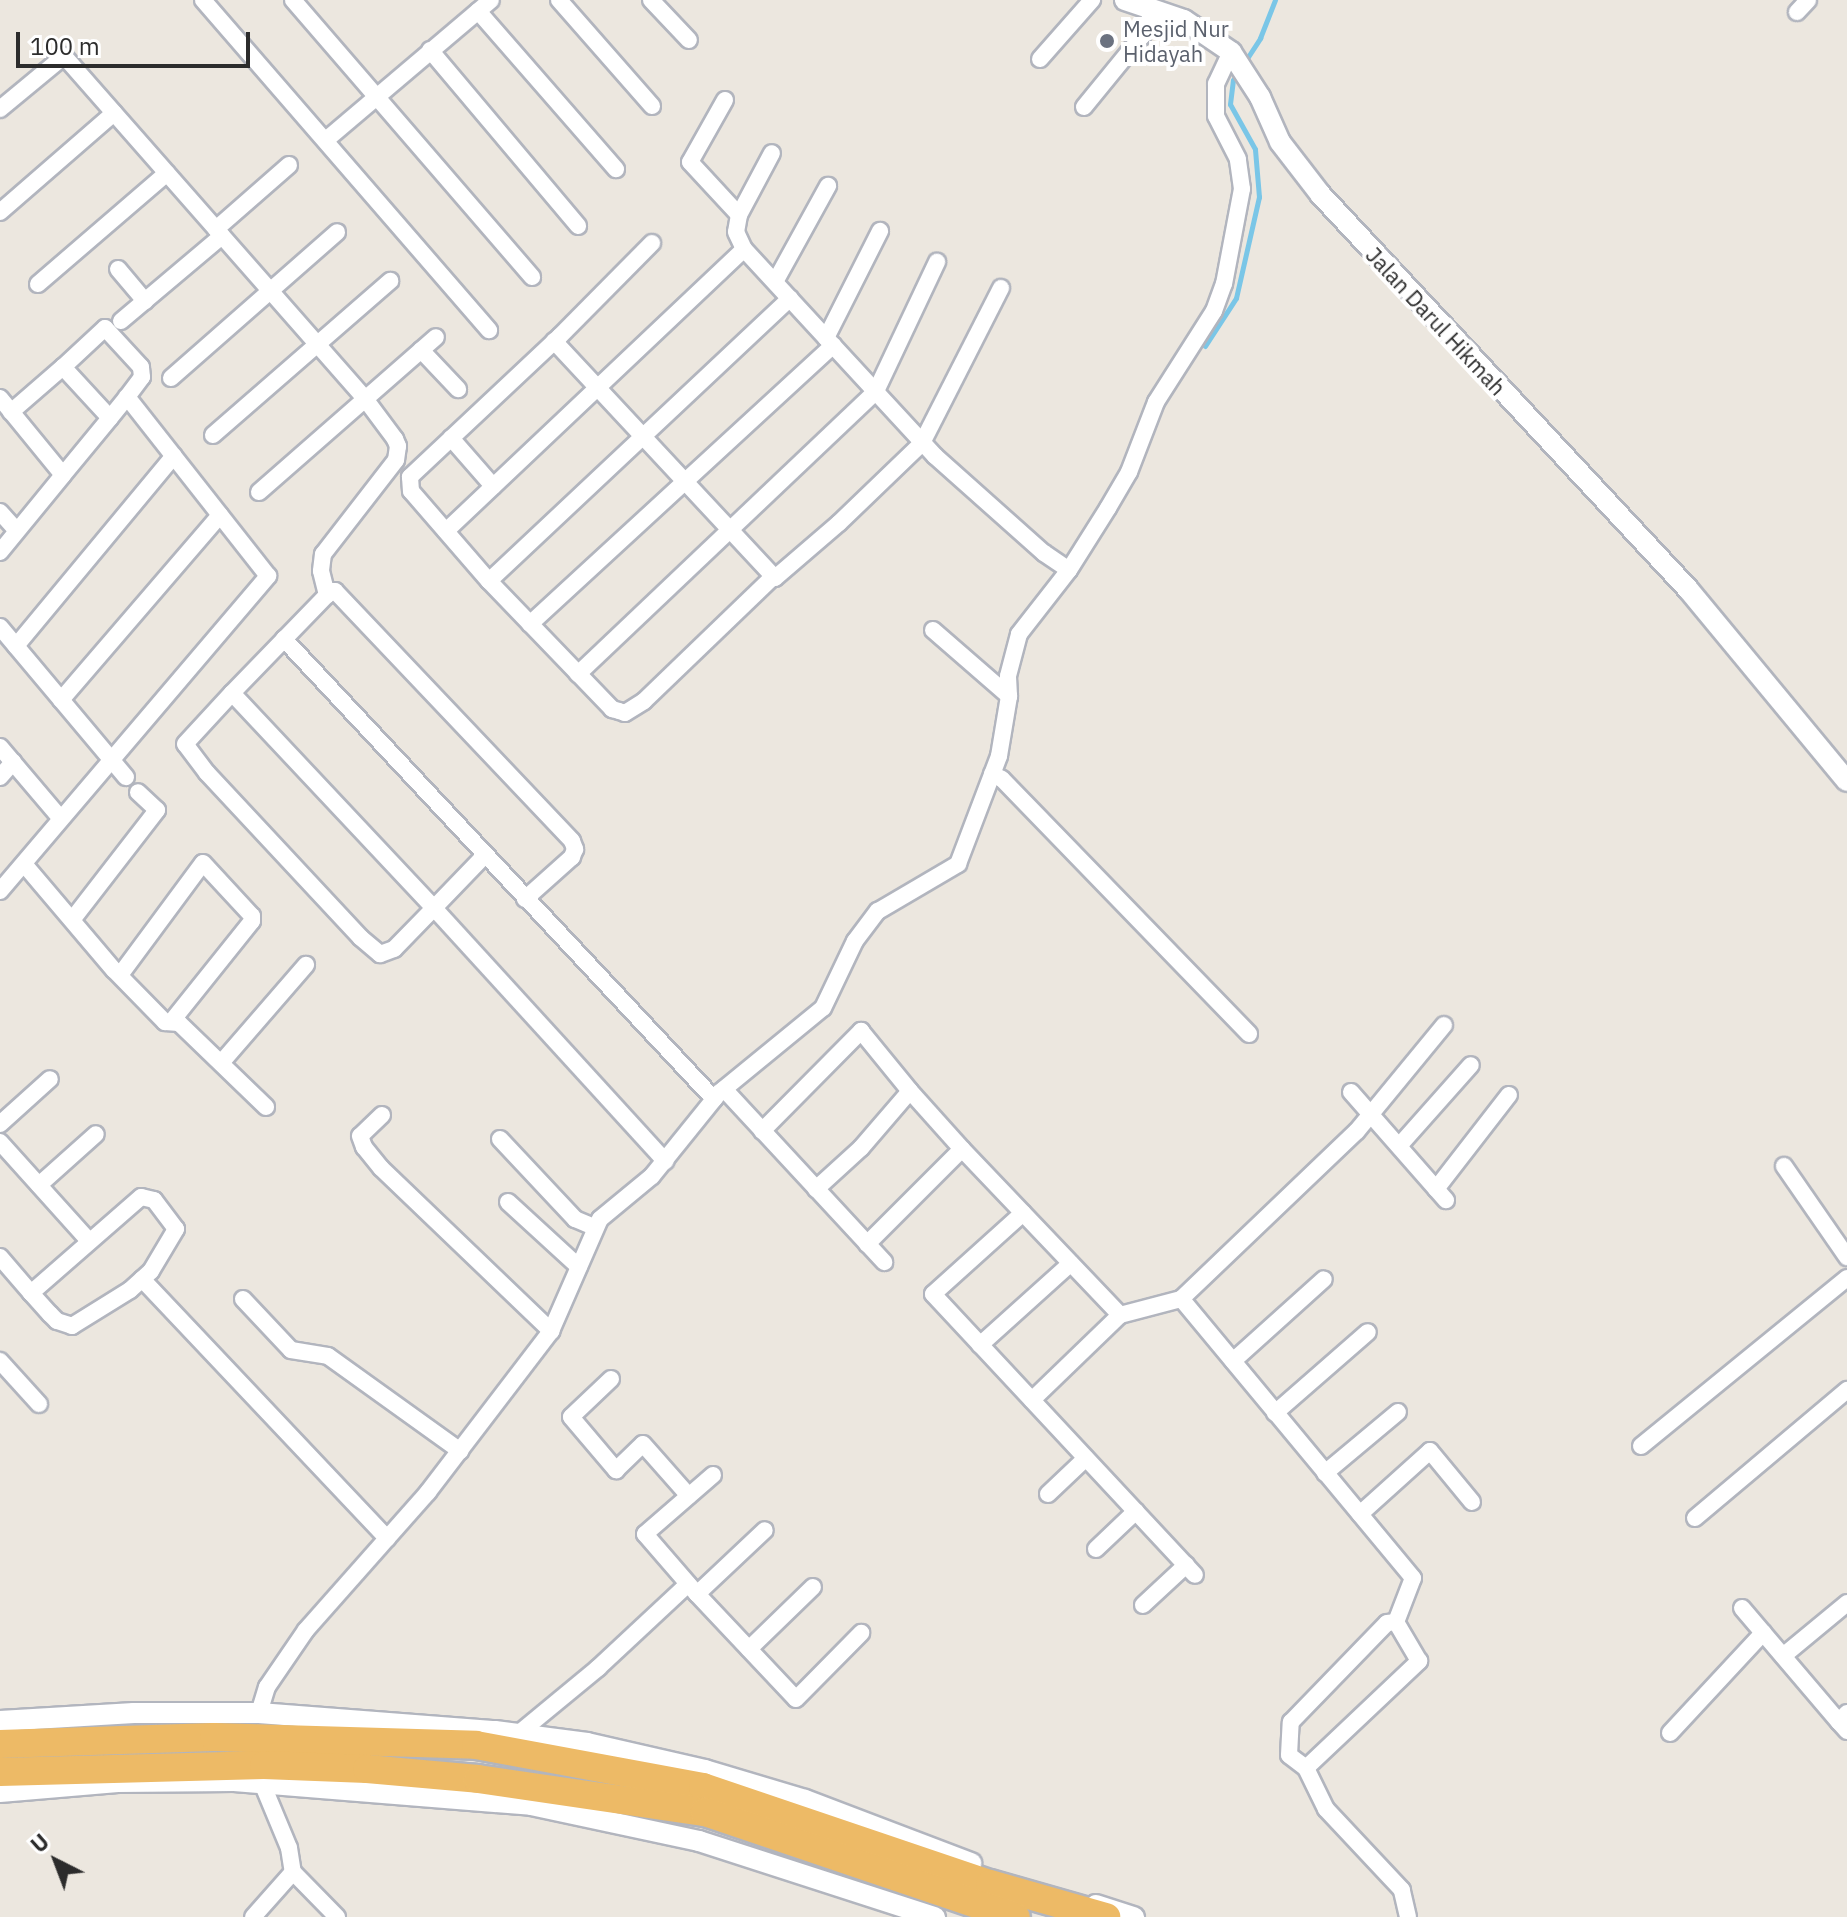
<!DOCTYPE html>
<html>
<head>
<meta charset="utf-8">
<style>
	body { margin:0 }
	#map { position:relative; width:1847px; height:1917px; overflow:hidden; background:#ece7df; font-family:"IBM Plex Sans",sans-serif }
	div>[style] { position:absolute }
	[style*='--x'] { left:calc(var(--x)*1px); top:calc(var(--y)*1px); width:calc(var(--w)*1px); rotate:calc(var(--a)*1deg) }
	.stream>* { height:5px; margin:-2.5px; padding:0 2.5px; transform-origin:2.5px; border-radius:2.5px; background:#7ac6e7 }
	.roads { filter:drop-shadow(2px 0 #b2b5be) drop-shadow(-2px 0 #b2b5be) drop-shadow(0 2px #b2b5be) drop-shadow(0 -2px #b2b5be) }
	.minor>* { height:16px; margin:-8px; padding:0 8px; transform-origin:8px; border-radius:8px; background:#fff }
	.tertiary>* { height:20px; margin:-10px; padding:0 10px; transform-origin:10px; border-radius:10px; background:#fff }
	.trunk>* { height:28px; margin:-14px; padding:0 14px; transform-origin:14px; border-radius:14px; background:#edba66 }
	.dots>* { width:22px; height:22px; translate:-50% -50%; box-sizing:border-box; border:4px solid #fff; border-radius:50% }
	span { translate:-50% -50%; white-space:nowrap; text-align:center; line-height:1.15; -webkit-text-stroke:8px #fff; paint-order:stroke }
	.worship-label { font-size:22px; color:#5b616d }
	.left { translate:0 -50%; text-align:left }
	.street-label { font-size:22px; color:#2c2c2c }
	.north { position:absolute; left:16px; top:1821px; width:80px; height:80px; -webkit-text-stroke:6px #fff; paint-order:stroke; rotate:318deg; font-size:22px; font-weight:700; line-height:32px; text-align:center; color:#2c2c2c }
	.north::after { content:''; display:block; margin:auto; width:28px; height:36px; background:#2c2c2c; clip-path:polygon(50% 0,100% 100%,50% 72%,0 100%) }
	.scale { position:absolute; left:16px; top:32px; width:234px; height:36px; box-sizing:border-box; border:4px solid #2c2c2c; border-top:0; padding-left:10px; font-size:24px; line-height:28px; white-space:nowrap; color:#2c2c2c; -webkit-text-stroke:6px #fff; paint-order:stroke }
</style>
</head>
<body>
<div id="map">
	<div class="stream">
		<div style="--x:1244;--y:63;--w:30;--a:-57"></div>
		<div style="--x:1260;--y:38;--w:41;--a:-68.5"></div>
		<div style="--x:1205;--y:346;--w:57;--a:-57.1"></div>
		<div style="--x:1236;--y:298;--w:104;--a:-77.2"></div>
		<div style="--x:1259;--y:197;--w:48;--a:-94.8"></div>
		<div style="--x:1255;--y:149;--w:51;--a:-119.1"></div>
		<div style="--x:1230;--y:104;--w:24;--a:-83"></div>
		<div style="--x:1233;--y:80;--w:10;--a:-53"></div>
	</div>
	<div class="roads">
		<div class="minor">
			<div style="--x:203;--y:0;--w:437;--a:49.1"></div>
			<div style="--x:293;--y:0;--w:366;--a:49.2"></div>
			<div style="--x:559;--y:0;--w:141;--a:48.7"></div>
			<div style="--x:651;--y:0;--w:55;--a:46.5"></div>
			<div style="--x:478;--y:11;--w:210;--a:48.9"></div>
			<div style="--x:1797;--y:12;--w:16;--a:-47"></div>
			<div style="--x:430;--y:50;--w:230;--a:49.9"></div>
			<div style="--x:1040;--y:59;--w:79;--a:-48.6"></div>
			<div style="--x:725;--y:100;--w:71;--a:119.4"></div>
			<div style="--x:690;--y:162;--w:72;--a:47.2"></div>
			<div style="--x:739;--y:215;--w:17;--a:100"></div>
			<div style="--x:736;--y:232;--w:19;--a:65"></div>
			<div style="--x:744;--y:249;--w:282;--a:47.3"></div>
			<div style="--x:935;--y:456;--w:146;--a:41.7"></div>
			<div style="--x:1044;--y:553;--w:30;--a:34"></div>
			<div style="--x:1084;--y:107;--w:92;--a:-50.8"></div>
			<div style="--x:1142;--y:36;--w:27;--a:-66"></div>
			<div style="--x:0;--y:109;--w:83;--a:-39.6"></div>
			<div style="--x:64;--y:56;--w:458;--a:48.7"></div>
			<div style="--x:366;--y:400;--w:49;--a:53.4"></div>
			<div style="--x:395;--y:439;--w:8;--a:67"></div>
			<div style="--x:398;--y:446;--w:14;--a:98"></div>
			<div style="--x:396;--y:460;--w:119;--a:127.8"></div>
			<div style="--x:323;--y:554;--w:17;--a:97"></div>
			<div style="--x:321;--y:571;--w:25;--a:76"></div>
			<div style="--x:326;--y:140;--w:216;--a:-40.3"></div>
			<div style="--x:0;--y:212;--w:151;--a:-41"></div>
			<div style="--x:739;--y:215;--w:70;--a:-62"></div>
			<div style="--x:216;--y:229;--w:97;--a:-41.2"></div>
			<div style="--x:652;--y:243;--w:131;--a:134.7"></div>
			<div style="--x:560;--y:336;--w:206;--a:136.8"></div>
			<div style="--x:410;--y:477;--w:14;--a:86"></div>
			<div style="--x:411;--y:491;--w:119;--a:49.1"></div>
			<div style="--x:489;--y:581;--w:178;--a:46.1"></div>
			<div style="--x:612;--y:709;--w:7;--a:16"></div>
			<div style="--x:619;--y:711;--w:6;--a:18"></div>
			<div style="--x:625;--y:713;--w:22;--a:-32"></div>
			<div style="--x:644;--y:701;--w:179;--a:-43.9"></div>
			<div style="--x:118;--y:269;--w:42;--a:49.8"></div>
			<div style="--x:775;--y:282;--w:110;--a:-61.1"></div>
			<div style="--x:38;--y:284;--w:170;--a:-40.7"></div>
			<div style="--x:121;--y:321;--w:132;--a:-40.1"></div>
			<div style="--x:826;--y:338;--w:120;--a:-63.2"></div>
			<div style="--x:554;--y:341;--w:324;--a:47"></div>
			<div style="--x:775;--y:578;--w:84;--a:-40.7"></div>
			<div style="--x:839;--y:523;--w:115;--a:-43.9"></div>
			<div style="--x:922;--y:443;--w:174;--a:-63"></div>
			<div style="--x:421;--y:350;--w:54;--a:46.5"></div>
			<div style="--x:171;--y:378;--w:221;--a:-41.3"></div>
			<div style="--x:0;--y:398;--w:99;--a:50.7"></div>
			<div style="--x:11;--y:412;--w:69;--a:-40.9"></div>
			<div style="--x:213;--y:435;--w:235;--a:-41"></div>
			<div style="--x:451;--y:438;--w:64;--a:48.8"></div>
			<div style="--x:259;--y:492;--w:235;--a:-41.2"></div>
			<div style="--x:0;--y:512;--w:25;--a:48"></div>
			<div style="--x:446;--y:531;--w:410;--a:-43.4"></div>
			<div style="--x:0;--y:552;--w:99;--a:-50.7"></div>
			<div style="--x:63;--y:475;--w:74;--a:-50.5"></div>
			<div style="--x:110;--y:418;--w:27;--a:-51"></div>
			<div style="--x:127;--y:397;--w:25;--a:-53"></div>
			<div style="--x:142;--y:377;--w:10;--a:-96"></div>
			<div style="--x:141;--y:367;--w:53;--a:-132.7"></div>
			<div style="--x:105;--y:328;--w:57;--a:137.1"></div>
			<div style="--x:63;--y:367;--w:69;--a:47.3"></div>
			<div style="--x:489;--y:581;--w:413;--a:-43.2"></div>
			<div style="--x:530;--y:624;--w:412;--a:-42.6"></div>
			<div style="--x:0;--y:627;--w:196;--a:50"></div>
			<div style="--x:933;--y:630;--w:101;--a:41"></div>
			<div style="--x:1009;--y:696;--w:20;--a:-93"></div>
			<div style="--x:1008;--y:676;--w:43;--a:-75.3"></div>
			<div style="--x:1019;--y:634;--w:81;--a:-52"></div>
			<div style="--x:1069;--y:570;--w:73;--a:-57.8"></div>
			<div style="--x:1108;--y:508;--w:42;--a:-59.7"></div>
			<div style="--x:1129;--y:472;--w:75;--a:-68.9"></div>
			<div style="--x:1156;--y:402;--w:108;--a:-57.5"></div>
			<div style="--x:1214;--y:311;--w:29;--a:-70"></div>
			<div style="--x:1224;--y:284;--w:97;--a:-79.3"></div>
			<div style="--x:1242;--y:189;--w:30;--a:-98"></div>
			<div style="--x:1238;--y:159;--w:48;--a:-117.1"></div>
			<div style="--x:1216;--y:116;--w:32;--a:-90"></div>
			<div style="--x:1216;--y:84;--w:35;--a:-65"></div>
			<div style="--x:284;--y:639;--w:630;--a:46.93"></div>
			<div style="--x:16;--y:646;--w:247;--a:-50.3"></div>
			<div style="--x:578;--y:674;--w:411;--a:-43.5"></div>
			<div style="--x:876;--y:391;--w:143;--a:-64.7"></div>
			<div style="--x:232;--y:693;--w:142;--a:-45.9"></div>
			<div style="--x:331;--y:591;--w:4;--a:0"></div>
			<div style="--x:335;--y:591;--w:344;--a:46.5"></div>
			<div style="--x:572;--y:841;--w:9;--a:69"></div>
			<div style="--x:575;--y:849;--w:9;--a:111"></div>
			<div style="--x:572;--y:857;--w:63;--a:138.2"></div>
			<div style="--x:61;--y:700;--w:244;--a:-49.3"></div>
			<div style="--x:0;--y:747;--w:94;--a:49.7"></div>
			<div style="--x:992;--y:774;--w:11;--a:27"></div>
			<div style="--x:1002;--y:779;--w:355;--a:45.9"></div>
			<div style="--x:0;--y:777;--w:20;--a:-49"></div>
			<div style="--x:485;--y:855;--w:74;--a:133.9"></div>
			<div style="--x:434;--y:908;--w:57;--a:134.3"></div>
			<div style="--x:394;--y:949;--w:15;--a:160"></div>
			<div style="--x:380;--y:954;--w:25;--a:-140"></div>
			<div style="--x:361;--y:938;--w:226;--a:-133"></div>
			<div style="--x:207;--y:773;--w:36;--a:-127"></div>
			<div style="--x:185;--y:744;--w:69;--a:-47.3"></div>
			<div style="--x:232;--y:693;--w:295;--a:46.8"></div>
			<div style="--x:434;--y:908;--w:343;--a:47.6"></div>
			<div style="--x:24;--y:864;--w:139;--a:49.7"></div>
			<div style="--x:114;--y:970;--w:73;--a:45.6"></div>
			<div style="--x:165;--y:1022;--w:14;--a:4"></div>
			<div style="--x:179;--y:1023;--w:121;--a:44"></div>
			<div style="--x:0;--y:891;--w:414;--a:-49.6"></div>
			<div style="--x:268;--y:576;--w:228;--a:-128.2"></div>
			<div style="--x:72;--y:920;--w:139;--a:-52.3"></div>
			<div style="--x:157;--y:810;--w:26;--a:-137"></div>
			<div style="--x:120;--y:975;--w:139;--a:-53.5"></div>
			<div style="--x:203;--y:863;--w:72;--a:47.2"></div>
			<div style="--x:252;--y:916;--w:5;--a:90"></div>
			<div style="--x:252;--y:921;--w:129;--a:128.7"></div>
			<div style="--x:221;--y:1063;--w:130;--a:-49.1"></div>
			<div style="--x:724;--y:1089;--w:236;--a:47.2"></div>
			<div style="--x:1351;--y:1092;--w:144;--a:48.7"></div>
			<div style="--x:382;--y:1115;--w:30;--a:136"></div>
			<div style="--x:360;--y:1136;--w:12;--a:70"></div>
			<div style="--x:364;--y:1147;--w:27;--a:51"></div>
			<div style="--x:381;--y:1168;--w:236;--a:43.8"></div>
			<div style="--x:0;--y:1124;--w:67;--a:-42"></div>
			<div style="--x:762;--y:1131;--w:141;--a:-45.3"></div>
			<div style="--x:861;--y:1031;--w:77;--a:50.8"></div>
			<div style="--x:500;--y:1139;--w:110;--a:46.8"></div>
			<div style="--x:575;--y:1219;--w:21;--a:23"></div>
			<div style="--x:0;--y:1142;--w:133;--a:48"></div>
			<div style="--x:1399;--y:1146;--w:108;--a:-48.4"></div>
			<div style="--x:1784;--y:1166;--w:111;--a:55.3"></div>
			<div style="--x:39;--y:1185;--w:76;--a:-41.8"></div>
			<div style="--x:816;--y:1189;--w:61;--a:-42.3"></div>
			<div style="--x:861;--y:1148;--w:75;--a:-49.3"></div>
			<div style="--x:910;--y:1091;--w:78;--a:48.1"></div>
			<div style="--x:1436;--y:1189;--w:119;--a:-52.2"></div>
			<div style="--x:508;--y:1202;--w:96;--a:42.5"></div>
			<div style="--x:1023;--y:1213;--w:121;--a:138"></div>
			<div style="--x:933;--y:1294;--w:384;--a:47"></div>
			<div style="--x:867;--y:1244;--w:134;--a:-45"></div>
			<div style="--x:962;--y:1149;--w:229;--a:46.4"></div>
			<div style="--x:1120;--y:1315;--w:63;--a:-14.7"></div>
			<div style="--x:0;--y:1257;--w:48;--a:49.3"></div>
			<div style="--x:31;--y:1293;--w:28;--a:48"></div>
			<div style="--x:50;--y:1314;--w:10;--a:45"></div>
			<div style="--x:57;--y:1321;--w:16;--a:18"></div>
			<div style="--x:72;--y:1326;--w:68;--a:-31.8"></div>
			<div style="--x:130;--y:1290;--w:28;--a:-42"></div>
			<div style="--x:151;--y:1271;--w:49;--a:-59.2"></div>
			<div style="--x:176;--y:1229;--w:36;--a:-127"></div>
			<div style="--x:154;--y:1200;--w:13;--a:-167"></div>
			<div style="--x:141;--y:1197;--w:146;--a:138.9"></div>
			<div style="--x:142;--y:1279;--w:357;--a:46.6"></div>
			<div style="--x:243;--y:1299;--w:70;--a:46.7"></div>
			<div style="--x:291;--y:1350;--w:37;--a:9"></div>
			<div style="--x:328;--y:1356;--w:163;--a:35.7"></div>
			<div style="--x:980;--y:1345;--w:122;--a:-42"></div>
			<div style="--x:0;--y:1361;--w:58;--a:47.8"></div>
			<div style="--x:1233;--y:1361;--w:122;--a:-42"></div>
			<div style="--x:611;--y:1379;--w:55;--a:136.5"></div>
			<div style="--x:571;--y:1417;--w:70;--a:49.7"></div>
			<div style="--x:616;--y:1470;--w:37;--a:-44"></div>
			<div style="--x:643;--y:1444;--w:69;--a:48.5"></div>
			<div style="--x:1032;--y:1400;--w:122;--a:-44"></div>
			<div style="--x:1275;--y:1413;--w:123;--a:-41.1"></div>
			<div style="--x:1641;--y:1446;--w:266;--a:-39.2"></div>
			<div style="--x:1325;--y:1473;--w:95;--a:-39.9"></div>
			<div style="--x:713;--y:1475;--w:90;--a:139.1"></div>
			<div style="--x:645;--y:1534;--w:79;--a:49.1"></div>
			<div style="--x:697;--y:1594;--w:144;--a:46.7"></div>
			<div style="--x:796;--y:1699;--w:93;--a:-45.4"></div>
			<div style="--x:1048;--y:1494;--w:52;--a:-43.5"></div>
			<div style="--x:1360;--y:1514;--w:94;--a:-42"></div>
			<div style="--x:1430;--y:1451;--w:66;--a:50.5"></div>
			<div style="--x:1695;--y:1518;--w:199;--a:-40.1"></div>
			<div style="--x:1096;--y:1549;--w:55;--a:-43.5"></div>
			<div style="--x:697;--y:1594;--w:93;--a:-43.3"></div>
			<div style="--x:1143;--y:1605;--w:59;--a:-42.9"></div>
			<div style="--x:1742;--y:1608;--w:150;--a:49.6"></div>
			<div style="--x:749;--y:1649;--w:89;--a:-44.1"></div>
			<div style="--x:1783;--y:1656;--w:83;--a:-39.6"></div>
			<div style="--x:259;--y:1713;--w:27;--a:-73"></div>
			<div style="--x:267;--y:1687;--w:69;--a:-55.6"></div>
			<div style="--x:306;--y:1630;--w:184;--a:-48.5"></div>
			<div style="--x:428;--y:1492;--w:203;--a:-52.6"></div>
			<div style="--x:551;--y:1331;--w:122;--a:-66.4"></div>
			<div style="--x:600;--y:1219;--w:67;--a:-39.6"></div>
			<div style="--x:652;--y:1176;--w:107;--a:-51.1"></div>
			<div style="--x:719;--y:1093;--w:134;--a:-39.3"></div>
			<div style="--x:823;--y:1008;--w:74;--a:-64.5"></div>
			<div style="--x:855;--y:941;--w:38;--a:-53"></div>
			<div style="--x:878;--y:911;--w:93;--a:-30.4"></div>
			<div style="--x:958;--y:864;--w:116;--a:-69.2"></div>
			<div style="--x:999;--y:756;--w:61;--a:-80.5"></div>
			<div style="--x:1847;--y:1713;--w:12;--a:132"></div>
			<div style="--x:1839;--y:1722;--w:12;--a:48"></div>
			<div style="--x:1670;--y:1733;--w:137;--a:-47.1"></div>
			<div style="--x:518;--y:1734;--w:104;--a:-39.5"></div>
			<div style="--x:598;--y:1668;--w:123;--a:-43"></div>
			<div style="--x:1306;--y:1768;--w:156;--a:-43.4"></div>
			<div style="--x:1419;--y:1661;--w:45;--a:-120.5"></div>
			<div style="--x:262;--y:1783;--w:70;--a:67.4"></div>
			<div style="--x:289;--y:1848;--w:24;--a:81"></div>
			<div style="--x:253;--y:1917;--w:60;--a:-48.4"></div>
			<div style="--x:293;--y:1872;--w:63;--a:45.6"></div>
			<div style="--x:1408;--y:1917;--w:28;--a:-103"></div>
			<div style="--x:1402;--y:1890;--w:111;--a:-133.2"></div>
			<div style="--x:1326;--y:1809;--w:46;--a:-116"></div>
			<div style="--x:1306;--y:1768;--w:21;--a:-143"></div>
			<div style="--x:1289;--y:1755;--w:33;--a:-87"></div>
			<div style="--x:1291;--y:1722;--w:138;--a:-45.9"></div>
			<div style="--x:1387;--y:1623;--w:9;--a:-6"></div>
			<div style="--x:1396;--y:1622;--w:47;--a:-68.9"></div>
			<div style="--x:1413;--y:1578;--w:363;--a:-129.7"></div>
			<div style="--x:1181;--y:1299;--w:243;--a:-43.7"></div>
			<div style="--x:1357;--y:1131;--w:137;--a:-50.6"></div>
		</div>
		<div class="tertiary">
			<div style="--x:1125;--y:0;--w:62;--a:18.7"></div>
			<div style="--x:1184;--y:20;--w:57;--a:34.2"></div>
			<div style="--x:1231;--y:52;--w:54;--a:57.2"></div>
			<div style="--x:1260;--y:97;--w:49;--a:66"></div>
			<div style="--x:1280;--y:142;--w:66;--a:52.4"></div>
			<div style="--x:1320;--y:194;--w:540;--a:47.03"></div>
			<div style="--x:1688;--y:589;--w:249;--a:50.4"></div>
			<div style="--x:0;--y:1721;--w:134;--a:-3.4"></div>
			<div style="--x:134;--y:1713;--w:125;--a:0"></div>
			<div style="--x:259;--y:1713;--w:237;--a:4.4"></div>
			<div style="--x:495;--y:1731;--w:93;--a:7.4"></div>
			<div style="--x:587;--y:1743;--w:121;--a:12.9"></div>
			<div style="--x:705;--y:1770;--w:104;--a:16.7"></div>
			<div style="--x:805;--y:1800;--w:178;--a:20.8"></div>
			<div style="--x:0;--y:1792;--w:118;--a:-4.8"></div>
			<div style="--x:118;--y:1782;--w:116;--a:-0.5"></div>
			<div style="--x:234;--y:1781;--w:298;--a:4.6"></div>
			<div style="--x:531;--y:1805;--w:172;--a:12.1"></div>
			<div style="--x:699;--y:1841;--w:248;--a:17.9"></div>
			<div style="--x:1096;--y:1905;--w:40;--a:18"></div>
		</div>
		<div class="trunk">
			<div style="--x:0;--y:1744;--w:214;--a:-1.9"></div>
			<div style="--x:214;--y:1737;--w:262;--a:1.7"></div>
			<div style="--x:476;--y:1745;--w:231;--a:10.5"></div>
			<div style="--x:703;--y:1787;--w:303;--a:18.7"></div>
			<div style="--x:990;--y:1884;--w:121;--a:15.9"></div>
			<div style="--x:0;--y:1772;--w:264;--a:-1.5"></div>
			<div style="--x:264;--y:1765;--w:103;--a:2.2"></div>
			<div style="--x:367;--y:1769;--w:111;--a:5.1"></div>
			<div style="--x:478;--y:1779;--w:229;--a:8.3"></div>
			<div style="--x:705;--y:1812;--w:328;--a:18.7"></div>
		</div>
	</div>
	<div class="dots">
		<div style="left:1107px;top:41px;background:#6b7280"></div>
	</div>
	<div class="worship-label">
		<span class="left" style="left:1123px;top:41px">Mesjid Nur<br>Hidayah</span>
	</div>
	<div class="street-label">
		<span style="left:1436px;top:321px;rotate:47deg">Jalan Darul Hikmah</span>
	</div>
	<div class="north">U</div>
	<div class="scale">100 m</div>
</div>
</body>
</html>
